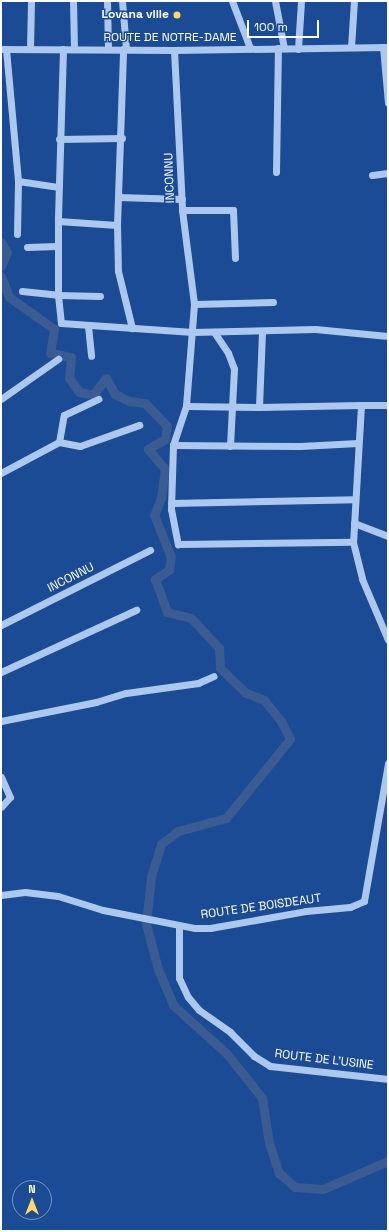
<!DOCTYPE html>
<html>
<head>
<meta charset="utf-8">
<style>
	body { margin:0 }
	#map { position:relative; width:389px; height:1232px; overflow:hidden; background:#1b4b94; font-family:"Space Grotesk",sans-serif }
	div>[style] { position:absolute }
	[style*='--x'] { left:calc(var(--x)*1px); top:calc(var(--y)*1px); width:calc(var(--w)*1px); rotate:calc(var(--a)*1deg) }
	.river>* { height:9px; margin:-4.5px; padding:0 4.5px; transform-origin:4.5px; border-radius:4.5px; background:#3a5c92 }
	.minor>* { height:7px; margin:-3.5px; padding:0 3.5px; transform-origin:3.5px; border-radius:3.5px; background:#acc8ef }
	.dots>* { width:11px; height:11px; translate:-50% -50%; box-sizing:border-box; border:2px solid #1b4b94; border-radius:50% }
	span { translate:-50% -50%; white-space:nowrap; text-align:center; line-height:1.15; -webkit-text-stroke:3px #1b4b94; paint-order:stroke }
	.poi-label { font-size:12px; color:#fff; font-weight:700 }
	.right { translate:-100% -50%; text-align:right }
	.street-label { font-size:12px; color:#fff }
	.frame { position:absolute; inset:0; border:2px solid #fff; pointer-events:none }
	.north { position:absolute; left:12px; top:1180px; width:40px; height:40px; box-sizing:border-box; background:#1b4b94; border:1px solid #7693bf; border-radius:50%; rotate:0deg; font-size:11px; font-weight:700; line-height:16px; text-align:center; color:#fff }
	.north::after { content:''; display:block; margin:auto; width:14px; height:18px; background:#ffda6b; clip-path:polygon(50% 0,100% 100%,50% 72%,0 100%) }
	.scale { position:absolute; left:247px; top:20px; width:72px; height:18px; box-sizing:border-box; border:2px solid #fff; border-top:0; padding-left:5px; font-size:12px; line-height:14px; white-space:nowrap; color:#fff; -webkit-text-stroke:3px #1b4b94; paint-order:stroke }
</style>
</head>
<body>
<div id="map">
	<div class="river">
		<div style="--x:1;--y:242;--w:12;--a:59"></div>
		<div style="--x:7;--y:252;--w:15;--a:113"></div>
		<div style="--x:1;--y:276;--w:22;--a:69"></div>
		<div style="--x:9;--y:297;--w:55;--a:35.4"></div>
		<div style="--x:54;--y:329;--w:24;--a:99"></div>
		<div style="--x:50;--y:353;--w:21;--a:11"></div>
		<div style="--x:71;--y:357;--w:21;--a:95"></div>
		<div style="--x:69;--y:378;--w:17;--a:54"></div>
		<div style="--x:79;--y:392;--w:14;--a:12"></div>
		<div style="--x:93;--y:395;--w:21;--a:-53"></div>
		<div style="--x:106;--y:378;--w:18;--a:61"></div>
		<div style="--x:115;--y:394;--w:16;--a:27"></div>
		<div style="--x:129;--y:401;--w:16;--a:7"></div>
		<div style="--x:145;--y:403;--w:32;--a:46"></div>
		<div style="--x:167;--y:426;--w:13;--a:99"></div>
		<div style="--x:165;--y:439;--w:20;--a:150"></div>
		<div style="--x:148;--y:449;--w:26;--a:50"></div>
		<div style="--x:165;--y:469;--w:29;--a:98"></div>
		<div style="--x:161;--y:498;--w:18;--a:112"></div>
		<div style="--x:154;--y:515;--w:45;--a:68"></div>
		<div style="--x:171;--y:557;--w:13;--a:99"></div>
		<div style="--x:169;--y:570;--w:17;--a:147"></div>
		<div style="--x:155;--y:579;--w:35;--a:70"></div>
		<div style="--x:167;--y:612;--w:25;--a:14"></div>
		<div style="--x:191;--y:618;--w:41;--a:47"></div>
		<div style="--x:219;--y:648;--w:20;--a:87"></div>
		<div style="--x:220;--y:668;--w:36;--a:44"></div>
		<div style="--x:246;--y:693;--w:19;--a:21"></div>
		<div style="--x:264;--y:700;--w:27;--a:51"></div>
		<div style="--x:281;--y:721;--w:20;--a:63"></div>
		<div style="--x:290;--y:739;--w:102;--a:129"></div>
		<div style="--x:226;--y:818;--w:50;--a:164.8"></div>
		<div style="--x:178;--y:831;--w:21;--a:143"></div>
		<div style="--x:161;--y:844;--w:34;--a:107"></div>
		<div style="--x:151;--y:877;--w:47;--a:96.1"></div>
		<div style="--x:146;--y:924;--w:47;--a:75.1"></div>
		<div style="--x:158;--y:969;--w:39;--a:67"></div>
		<div style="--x:173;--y:1005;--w:73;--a:42.2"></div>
		<div style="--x:227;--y:1054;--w:56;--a:51.5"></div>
		<div style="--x:262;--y:1098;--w:46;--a:81.2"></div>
		<div style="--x:269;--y:1143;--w:32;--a:72"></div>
		<div style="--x:279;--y:1173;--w:21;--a:41"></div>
		<div style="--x:295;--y:1187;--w:28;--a:4"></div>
		<div style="--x:323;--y:1189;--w:71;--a:-23.3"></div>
	</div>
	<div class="minor">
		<div style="--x:73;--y:1;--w:48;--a:88.8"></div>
		<div style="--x:107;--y:1;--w:48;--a:88.8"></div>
		<div style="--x:122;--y:1;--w:48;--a:85.2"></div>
		<div style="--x:232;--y:1;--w:50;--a:69"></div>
		<div style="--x:275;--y:1;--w:48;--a:79.2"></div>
		<div style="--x:351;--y:47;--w:46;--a:-86.3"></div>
		<div style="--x:383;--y:47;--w:56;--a:84.9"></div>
		<div style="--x:1;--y:49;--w:173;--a:0.3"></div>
		<div style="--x:174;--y:50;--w:214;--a:-0.8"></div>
		<div style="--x:6;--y:49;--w:133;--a:84.8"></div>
		<div style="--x:18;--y:181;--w:40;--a:8.5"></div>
		<div style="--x:30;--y:49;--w:48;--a:-88.8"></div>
		<div style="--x:63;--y:49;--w:172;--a:91.7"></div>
		<div style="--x:58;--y:221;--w:74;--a:90"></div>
		<div style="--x:58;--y:295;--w:42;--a:1.4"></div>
		<div style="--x:298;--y:49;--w:48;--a:-86.4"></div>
		<div style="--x:174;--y:50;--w:160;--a:87.1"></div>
		<div style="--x:182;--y:210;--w:95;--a:82.7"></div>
		<div style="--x:194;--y:304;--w:102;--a:94.5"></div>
		<div style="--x:186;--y:406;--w:41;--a:108.4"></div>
		<div style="--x:173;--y:445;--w:127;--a:0.5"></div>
		<div style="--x:300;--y:446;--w:58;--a:-3"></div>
		<div style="--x:59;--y:139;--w:63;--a:-0.9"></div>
		<div style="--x:276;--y:172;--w:124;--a:-89.1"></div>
		<div style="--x:372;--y:175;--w:16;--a:-7"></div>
		<div style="--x:118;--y:197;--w:64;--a:1.8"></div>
		<div style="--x:182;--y:210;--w:51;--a:0"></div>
		<div style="--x:233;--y:210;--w:48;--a:87.6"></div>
		<div style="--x:58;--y:221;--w:59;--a:3.9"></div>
		<div style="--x:117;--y:225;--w:176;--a:-88"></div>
		<div style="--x:117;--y:225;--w:46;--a:88.8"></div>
		<div style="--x:118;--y:271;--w:59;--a:76.2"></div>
		<div style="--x:17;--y:234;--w:53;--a:-88.9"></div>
		<div style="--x:27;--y:247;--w:30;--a:-2"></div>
		<div style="--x:22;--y:291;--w:36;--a:6"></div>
		<div style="--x:58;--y:295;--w:28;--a:84"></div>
		<div style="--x:61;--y:323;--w:132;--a:3.9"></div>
		<div style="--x:193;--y:332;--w:122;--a:-1.4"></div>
		<div style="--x:315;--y:329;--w:73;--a:5.5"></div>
		<div style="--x:194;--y:304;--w:79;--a:-1.5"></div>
		<div style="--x:88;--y:326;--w:30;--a:84"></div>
		<div style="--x:214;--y:332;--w:25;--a:56"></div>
		<div style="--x:228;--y:353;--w:17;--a:69"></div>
		<div style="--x:234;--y:369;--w:77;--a:93"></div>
		<div style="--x:262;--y:332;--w:75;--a:92.3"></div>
		<div style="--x:259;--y:407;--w:102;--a:-1.1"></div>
		<div style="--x:361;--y:405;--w:137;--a:93.3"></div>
		<div style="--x:353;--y:542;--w:38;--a:76"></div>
		<div style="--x:362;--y:579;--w:66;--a:66.9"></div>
		<div style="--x:1;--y:399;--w:70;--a:-35.1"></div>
		<div style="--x:361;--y:405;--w:27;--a:0"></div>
		<div style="--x:186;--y:406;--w:73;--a:0.8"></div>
		<div style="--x:59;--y:442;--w:27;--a:-80"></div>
		<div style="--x:64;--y:415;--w:38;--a:-25"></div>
		<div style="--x:173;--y:445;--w:64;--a:91.8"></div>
		<div style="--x:171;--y:509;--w:36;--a:79"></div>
		<div style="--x:178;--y:544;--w:175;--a:-0.7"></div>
		<div style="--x:1;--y:473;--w:66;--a:-28.1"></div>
		<div style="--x:59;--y:442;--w:21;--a:11"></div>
		<div style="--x:80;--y:446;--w:63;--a:-19.6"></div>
		<div style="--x:171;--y:503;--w:184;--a:-1.2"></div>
		<div style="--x:354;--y:523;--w:36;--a:21"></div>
		<div style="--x:1;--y:625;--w:167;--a:-26.7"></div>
		<div style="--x:1;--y:672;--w:149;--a:-24.7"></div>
		<div style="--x:1;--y:721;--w:97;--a:-11.3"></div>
		<div style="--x:96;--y:702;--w:31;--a:-17"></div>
		<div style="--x:126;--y:693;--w:73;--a:-7.9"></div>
		<div style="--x:198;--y:683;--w:17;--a:-24"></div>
		<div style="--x:1;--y:777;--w:22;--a:66"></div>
		<div style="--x:10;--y:797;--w:13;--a:132"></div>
		<div style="--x:1;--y:895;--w:24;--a:-7"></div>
		<div style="--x:25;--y:892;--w:33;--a:7"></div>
		<div style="--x:58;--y:896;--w:47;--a:17.3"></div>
		<div style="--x:103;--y:910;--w:94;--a:11.1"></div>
		<div style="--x:195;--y:928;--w:15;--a:0"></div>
		<div style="--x:210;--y:928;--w:97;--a:-10"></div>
		<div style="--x:306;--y:911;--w:44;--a:-5.2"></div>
		<div style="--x:350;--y:907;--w:15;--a:-23"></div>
		<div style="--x:364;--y:901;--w:140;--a:-80.1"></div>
		<div style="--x:179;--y:927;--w:51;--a:90"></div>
		<div style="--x:179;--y:978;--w:21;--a:65"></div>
		<div style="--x:188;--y:997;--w:17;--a:50"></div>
		<div style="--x:199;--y:1010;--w:38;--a:35"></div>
		<div style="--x:230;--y:1032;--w:34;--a:45"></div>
		<div style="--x:254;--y:1056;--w:19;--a:32"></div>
		<div style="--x:270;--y:1066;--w:119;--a:6.3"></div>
	</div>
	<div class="dots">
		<div style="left:177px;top:15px;background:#ffda6b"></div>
	</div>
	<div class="poi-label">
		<span class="right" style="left:169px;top:15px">Lovana ville</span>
	</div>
	<div class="street-label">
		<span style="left:170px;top:38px">ROUTE DE NOTRE-DAME</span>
		<span style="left:170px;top:178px;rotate:-92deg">INCONNU</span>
		<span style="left:71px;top:578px;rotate:-27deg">INCONNU</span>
		<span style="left:261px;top:907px;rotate:-8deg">ROUTE DE BOISDEAUT</span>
		<span style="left:324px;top:1060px;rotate:7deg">ROUTE DE L'USINE</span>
	</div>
	<div class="frame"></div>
	<div class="north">N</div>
	<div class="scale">100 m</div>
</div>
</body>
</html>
